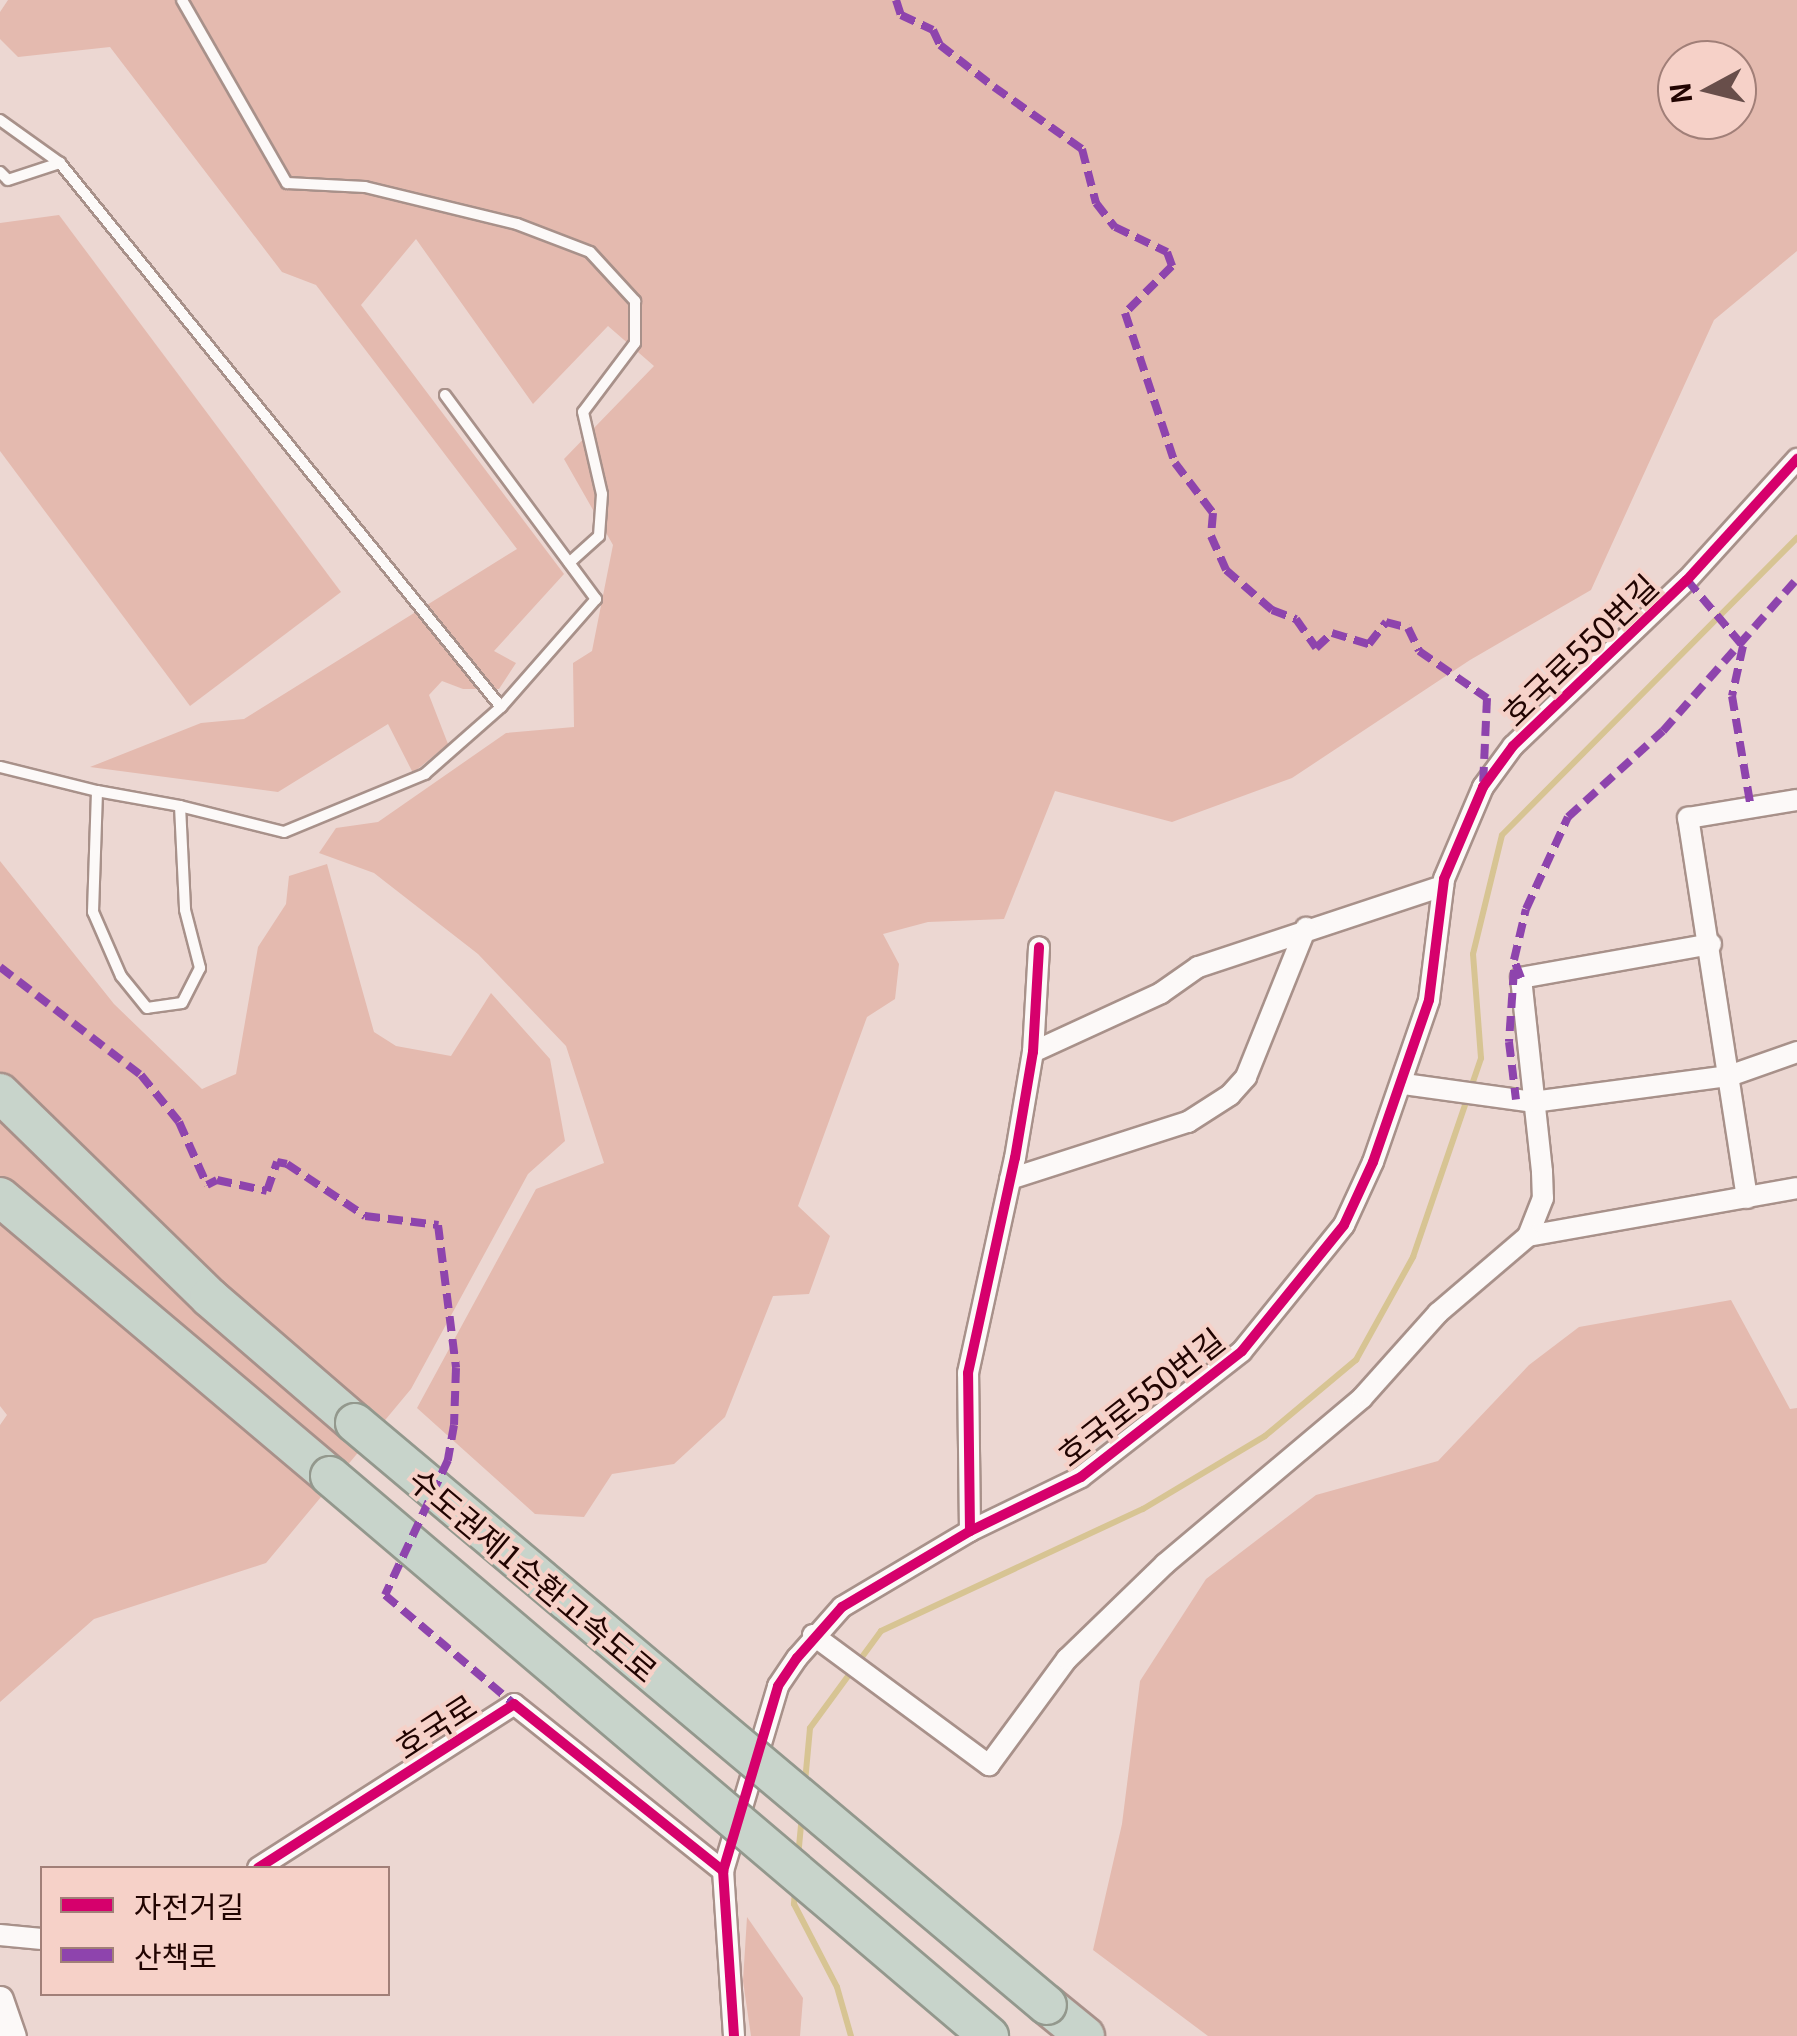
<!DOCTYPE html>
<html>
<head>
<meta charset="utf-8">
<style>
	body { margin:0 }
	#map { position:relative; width:1797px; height:2036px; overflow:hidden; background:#ecd7d2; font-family:Georgia,"Noto Sans KR",serif }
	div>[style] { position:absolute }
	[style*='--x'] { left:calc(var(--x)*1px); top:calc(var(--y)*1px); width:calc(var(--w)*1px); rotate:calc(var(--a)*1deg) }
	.green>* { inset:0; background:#e4baaf }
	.stream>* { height:6px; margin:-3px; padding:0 3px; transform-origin:3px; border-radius:3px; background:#d7c493 }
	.roads { filter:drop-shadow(2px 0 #a8918a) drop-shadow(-2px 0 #a8918a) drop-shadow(0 2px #a8918a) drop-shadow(0 -2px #a8918a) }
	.service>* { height:10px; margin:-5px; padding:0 5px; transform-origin:5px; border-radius:5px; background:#fcf9f8 }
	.minor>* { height:20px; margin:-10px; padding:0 10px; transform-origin:10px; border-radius:10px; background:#fcf9f8 }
	.tertiary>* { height:25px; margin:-12.5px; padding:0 12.5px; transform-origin:12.5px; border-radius:12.5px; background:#fcf9f8 }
	.motorway>* { height:38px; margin:-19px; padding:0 19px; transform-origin:19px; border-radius:19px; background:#c8d4cb }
	.bridges { filter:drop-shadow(2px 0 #93988d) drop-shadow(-2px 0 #93988d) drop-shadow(0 2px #93988d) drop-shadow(0 -2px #93988d) }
	.motorway-bridge>* { height:38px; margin:-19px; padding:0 19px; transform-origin:19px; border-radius:19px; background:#c8d4cb }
	.quiet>* { height:8px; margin-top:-4px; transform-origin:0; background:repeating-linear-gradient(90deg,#8e44ad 0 15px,transparent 0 23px) }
	.cycleway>* { height:10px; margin:-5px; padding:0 5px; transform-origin:5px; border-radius:5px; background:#d6006c }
	span { translate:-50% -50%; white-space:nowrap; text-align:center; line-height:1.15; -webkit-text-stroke:8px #f6d1c8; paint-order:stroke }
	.street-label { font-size:32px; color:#210401 }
	.legend { position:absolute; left:40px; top:1866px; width:350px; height:130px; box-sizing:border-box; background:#f6d1c8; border:2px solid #a17f78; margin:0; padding:12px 18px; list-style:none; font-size:30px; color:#210401 }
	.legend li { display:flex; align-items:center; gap:20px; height:50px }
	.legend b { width:50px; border:2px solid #a17f78 }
	.north { position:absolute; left:1657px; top:40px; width:100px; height:100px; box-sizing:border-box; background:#f6d1c8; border:2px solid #a17f78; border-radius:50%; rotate:263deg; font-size:28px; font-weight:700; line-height:40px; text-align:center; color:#210401 }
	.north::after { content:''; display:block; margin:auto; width:35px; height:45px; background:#684e4a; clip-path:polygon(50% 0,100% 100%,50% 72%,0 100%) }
</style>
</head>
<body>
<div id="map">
	<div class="green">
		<div style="clip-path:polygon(evenodd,8px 0,1797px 0,1797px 251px,1714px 320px,1591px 590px,1470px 660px,1292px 778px,1172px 822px,1055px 791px,1004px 919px,928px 922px,883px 934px,899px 964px,895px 999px,867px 1017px,798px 1206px,830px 1236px,809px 1294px,773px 1296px,725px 1417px,674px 1464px,612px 1474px,584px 1517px,535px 1514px,417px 1408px,536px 1189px,604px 1163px,566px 1046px,478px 954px,374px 873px,319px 853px,336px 828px,378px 822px,506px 733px,574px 727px,573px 663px,592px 651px,613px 545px,564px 459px,654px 366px,608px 326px,533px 404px,416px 239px,361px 305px,564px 574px,494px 651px,516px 663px,499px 689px,463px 689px,442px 681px,429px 695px,448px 744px,413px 773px,388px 724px,278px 792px,90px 767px,201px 723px,244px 719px,517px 549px,316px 285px,282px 272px,110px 47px,18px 57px,0 39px,0 12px,8px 0,1677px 60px,1737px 60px,1737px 120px,1677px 120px,1677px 60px)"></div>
		<div style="clip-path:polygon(59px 215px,341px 592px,190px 706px,0 451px,0 223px)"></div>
		<div style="clip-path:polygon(0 861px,114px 1004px,202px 1089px,236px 1074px,258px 947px,286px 904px,289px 876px,327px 864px,374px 1032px,396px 1046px,451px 1056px,491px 993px,550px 1059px,565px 1141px,528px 1174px,411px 1389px,266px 1563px,94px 1619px,0 1702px,0 1425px,7px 1415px,0 1406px)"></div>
		<div style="clip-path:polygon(1731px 1300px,1790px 1409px,1797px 1408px,1797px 2036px,1208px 2036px,1093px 1950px,1122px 1824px,1140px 1681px,1206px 1579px,1316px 1495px,1438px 1461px,1529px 1365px,1579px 1327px)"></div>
		<div style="clip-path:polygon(747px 1917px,803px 1998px,800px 2036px,751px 2036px,743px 1981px)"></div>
	</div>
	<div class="stream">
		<div style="--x:805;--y:1782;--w:54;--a:-84.7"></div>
		<div style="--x:810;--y:1728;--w:120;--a:-53.8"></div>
		<div style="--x:881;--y:1631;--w:289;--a:-25"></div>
		<div style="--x:1143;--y:1509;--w:142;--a:-30.9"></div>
		<div style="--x:1265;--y:1436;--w:119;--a:-39.9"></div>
		<div style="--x:1356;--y:1360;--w:118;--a:-61"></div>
		<div style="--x:1413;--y:1257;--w:210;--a:-71.1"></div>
		<div style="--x:1481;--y:1058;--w:104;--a:-94.4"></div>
		<div style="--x:1473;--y:954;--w:122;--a:-76.3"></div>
		<div style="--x:1502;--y:835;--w:419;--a:-45.2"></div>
		<div style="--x:798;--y:1857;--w:42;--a:-84.6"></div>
		<div style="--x:795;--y:1890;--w:14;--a:94"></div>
		<div style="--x:794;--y:1904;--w:93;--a:62.6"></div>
		<div style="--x:837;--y:1987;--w:51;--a:74.1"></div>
	</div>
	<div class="roads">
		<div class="service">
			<div style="--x:182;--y:0;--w:211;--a:60.2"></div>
			<div style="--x:287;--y:183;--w:78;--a:2.9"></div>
			<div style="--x:365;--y:187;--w:156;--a:13.7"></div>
			<div style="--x:517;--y:224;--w:78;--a:21"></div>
			<div style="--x:590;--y:252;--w:67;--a:47.4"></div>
			<div style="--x:635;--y:301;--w:42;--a:90"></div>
			<div style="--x:635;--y:343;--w:86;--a:127"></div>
			<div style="--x:583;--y:412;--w:84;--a:77"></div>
			<div style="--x:602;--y:494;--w:42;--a:94.1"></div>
			<div style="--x:599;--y:536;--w:40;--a:138"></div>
			<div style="--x:0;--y:120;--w:74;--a:35.6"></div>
			<div style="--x:60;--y:163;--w:700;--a:50.97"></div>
			<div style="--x:501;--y:707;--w:101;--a:138.6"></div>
			<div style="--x:425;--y:774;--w:152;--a:157.6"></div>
			<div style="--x:284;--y:832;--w:107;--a:-166"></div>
			<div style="--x:180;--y:806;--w:104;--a:87.2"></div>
			<div style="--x:185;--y:910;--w:60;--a:75.5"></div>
			<div style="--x:200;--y:968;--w:39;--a:117"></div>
			<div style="--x:182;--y:1003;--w:35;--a:172"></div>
			<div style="--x:147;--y:1008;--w:41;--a:-129.1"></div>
			<div style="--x:121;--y:976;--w:70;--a:-113.6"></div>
			<div style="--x:93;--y:912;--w:121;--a:-88.1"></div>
			<div style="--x:97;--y:791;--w:100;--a:-166.1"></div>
			<div style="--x:0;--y:172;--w:11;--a:45"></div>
			<div style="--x:8;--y:180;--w:55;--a:-18.1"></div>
			<div style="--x:445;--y:395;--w:254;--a:53.5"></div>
			<div style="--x:596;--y:599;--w:144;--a:131.3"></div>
			<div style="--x:97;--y:791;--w:84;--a:10.2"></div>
		</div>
		<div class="minor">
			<div style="--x:1711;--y:944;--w:193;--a:169.9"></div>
			<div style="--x:1521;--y:978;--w:195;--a:83.8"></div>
			<div style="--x:1542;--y:1172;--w:26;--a:88"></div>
			<div style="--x:1543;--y:1198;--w:41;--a:111.5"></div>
			<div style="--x:1528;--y:1236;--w:273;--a:-10.1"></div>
			<div style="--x:1033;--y:1052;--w:141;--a:-24.7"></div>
			<div style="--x:1161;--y:993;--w:45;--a:-35.1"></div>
			<div style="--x:1198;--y:967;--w:258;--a:-18.3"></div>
			<div style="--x:1404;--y:1084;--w:130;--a:7.9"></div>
			<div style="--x:1533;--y:1102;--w:198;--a:-7.6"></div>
			<div style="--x:1729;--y:1076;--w:72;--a:-19.4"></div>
			<div style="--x:1010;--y:1179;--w:187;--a:-17.8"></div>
			<div style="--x:1188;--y:1122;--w:50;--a:-32.7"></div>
			<div style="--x:1230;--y:1095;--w:24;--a:-48"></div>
			<div style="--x:1246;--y:1077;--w:161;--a:-68.1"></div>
			<div style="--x:1747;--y:1198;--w:385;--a:-98.8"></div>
			<div style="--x:1688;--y:818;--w:110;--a:-9.4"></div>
			<div style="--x:970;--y:1531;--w:158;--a:-90.7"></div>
			<div style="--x:968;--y:1373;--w:220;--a:-77.7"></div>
			<div style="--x:1015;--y:1158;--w:108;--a:-80.4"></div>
			<div style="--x:1033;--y:1052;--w:105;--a:-86.7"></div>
			<div style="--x:813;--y:1635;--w:219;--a:36.5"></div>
			<div style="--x:989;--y:1765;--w:132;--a:-53.7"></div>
			<div style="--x:1067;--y:1659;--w:136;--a:-44.1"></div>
			<div style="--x:1165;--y:1564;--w:258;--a:-40.1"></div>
			<div style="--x:1362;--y:1398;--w:114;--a:-48.2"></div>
			<div style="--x:1438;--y:1313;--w:118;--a:-40.5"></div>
			<div style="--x:258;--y:1868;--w:304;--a:-32.6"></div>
			<div style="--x:514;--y:1704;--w:268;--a:38.6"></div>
			<div style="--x:0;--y:1935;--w:42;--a:5.4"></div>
			<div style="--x:734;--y:2036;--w:165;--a:-93.8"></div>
			<div style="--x:723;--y:1871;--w:193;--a:-73.4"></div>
			<div style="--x:778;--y:1686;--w:34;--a:-56"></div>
			<div style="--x:797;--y:1658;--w:68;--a:-48.6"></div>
			<div style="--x:842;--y:1607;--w:149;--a:-30.7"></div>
			<div style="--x:970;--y:1531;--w:123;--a:-25.9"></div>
			<div style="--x:1081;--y:1477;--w:204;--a:-38"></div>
			<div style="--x:1242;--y:1351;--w:162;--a:-51"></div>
			<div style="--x:1344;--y:1225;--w:69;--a:-65.3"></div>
			<div style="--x:1373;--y:1162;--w:171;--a:-70.9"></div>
			<div style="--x:1429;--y:1000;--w:122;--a:-82.9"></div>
			<div style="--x:1444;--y:879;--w:100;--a:-67"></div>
			<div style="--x:1483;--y:787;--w:51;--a:-53.8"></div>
			<div style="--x:1513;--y:746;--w:240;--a:-43.7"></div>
			<div style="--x:1687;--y:580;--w:164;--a:-47.7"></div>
		</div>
		<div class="tertiary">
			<div style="--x:0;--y:1999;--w:39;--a:71"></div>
		</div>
		<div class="motorway">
			<div style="--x:0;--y:1093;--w:292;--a:44.3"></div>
			<div style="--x:209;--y:1297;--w:193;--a:40.8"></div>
			<div style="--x:0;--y:1197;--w:432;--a:40.2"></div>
			<div style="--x:1047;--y:2005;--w:49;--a:39.2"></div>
		</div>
	</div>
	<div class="bridges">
		<div class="motorway-bridge">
			<div style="--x:355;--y:1423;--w:904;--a:40.07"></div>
			<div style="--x:330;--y:1476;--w:865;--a:40.36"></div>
		</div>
	</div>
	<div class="quiet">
		<div style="--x:896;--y:0;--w:16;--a:72"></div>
		<div style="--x:901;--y:15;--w:35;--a:25"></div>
		<div style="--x:933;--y:30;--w:17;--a:65"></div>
		<div style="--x:940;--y:45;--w:68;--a:37.9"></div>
		<div style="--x:994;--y:87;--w:108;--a:35.2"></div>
		<div style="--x:1082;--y:149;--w:56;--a:75.5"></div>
		<div style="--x:1096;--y:203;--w:31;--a:52"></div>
		<div style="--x:1115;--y:227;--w:58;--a:25.7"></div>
		<div style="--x:1167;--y:252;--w:15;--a:70"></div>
		<div style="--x:1172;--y:266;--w:66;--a:135"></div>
		<div style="--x:1125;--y:313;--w:158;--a:71.6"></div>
		<div style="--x:1175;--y:463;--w:63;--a:52.8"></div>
		<div style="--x:1213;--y:513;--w:23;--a:95"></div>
		<div style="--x:1211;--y:536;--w:37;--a:66"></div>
		<div style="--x:1226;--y:570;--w:61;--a:41"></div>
		<div style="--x:1272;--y:610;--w:26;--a:21"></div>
		<div style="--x:1296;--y:619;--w:35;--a:55"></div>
		<div style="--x:1316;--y:648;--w:22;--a:-43"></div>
		<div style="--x:1332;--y:633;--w:39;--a:17"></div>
		<div style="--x:1369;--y:644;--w:28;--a:-52"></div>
		<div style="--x:1386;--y:622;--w:23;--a:15"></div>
		<div style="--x:1408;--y:628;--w:25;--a:64"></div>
		<div style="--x:1419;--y:651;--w:83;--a:34.7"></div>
		<div style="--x:1487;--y:698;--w:89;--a:92.6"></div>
		<div style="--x:1687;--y:580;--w:87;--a:49.7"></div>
		<div style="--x:1743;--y:646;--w:51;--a:102.4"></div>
		<div style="--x:1732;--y:696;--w:114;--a:80.4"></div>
		<div style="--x:0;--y:967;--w:178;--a:37.5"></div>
		<div style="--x:141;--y:1075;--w:60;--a:51"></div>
		<div style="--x:179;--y:1122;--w:69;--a:66"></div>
		<div style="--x:207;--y:1185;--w:11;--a:-27"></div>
		<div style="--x:217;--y:1180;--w:51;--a:12.4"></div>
		<div style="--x:267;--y:1191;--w:31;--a:-71"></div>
		<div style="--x:277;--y:1162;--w:10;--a:11"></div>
		<div style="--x:287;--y:1164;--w:94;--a:33.7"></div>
		<div style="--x:365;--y:1216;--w:74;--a:7"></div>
		<div style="--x:438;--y:1225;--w:144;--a:82.8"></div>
		<div style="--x:456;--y:1368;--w:57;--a:92"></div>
		<div style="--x:454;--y:1425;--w:36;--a:100"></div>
		<div style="--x:448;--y:1460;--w:149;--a:115"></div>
		<div style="--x:385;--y:1595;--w:169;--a:40.2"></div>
		<div style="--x:1514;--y:970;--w:72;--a:94"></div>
		<div style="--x:1509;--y:1042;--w:58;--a:83.1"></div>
		<div style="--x:1521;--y:978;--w:19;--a:-111"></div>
		<div style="--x:1514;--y:960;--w:52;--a:-76.8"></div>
		<div style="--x:1526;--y:909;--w:101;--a:-65.5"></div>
		<div style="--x:1568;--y:817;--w:128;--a:-42.2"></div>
		<div style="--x:1663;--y:731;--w:203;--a:-48.6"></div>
	</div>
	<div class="cycleway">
		<div style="--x:970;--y:1531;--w:158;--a:-90.7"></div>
		<div style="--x:968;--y:1373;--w:220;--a:-77.7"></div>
		<div style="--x:1015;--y:1158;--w:108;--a:-80.4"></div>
		<div style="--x:1033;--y:1052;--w:105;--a:-86.7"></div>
		<div style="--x:258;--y:1868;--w:304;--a:-32.6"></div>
		<div style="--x:514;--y:1704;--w:268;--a:38.6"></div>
		<div style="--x:734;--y:2036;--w:165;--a:-93.8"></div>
		<div style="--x:723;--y:1871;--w:193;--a:-73.4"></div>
		<div style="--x:778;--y:1686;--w:34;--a:-56"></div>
		<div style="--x:797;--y:1658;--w:68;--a:-48.6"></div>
		<div style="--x:842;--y:1607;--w:149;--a:-30.7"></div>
		<div style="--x:970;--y:1531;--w:123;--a:-25.9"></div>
		<div style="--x:1081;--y:1477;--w:204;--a:-38"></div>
		<div style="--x:1242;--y:1351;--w:162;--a:-51"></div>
		<div style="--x:1344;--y:1225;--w:69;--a:-65.3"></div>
		<div style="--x:1373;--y:1162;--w:171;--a:-70.9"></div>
		<div style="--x:1429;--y:1000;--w:122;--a:-82.9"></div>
		<div style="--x:1444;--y:879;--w:100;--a:-67"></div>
		<div style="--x:1483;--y:787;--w:51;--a:-53.8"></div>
		<div style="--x:1513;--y:746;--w:240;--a:-43.7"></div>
		<div style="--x:1687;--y:580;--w:164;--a:-47.7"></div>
	</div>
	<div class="street-label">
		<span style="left:1579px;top:649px;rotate:-44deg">호국로550번길</span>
		<span style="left:1140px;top:1396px;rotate:-38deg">호국로550번길</span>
		<span style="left:534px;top:1574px;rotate:40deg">수도권제1순환고속도로</span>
		<span style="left:435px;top:1725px;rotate:-33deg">호국로</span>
	</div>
	<ul class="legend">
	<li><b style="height:12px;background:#d6006c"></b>자전거길</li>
	<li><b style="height:12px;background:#8e44ad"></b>산책로</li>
	</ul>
	<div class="north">N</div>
</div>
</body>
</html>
